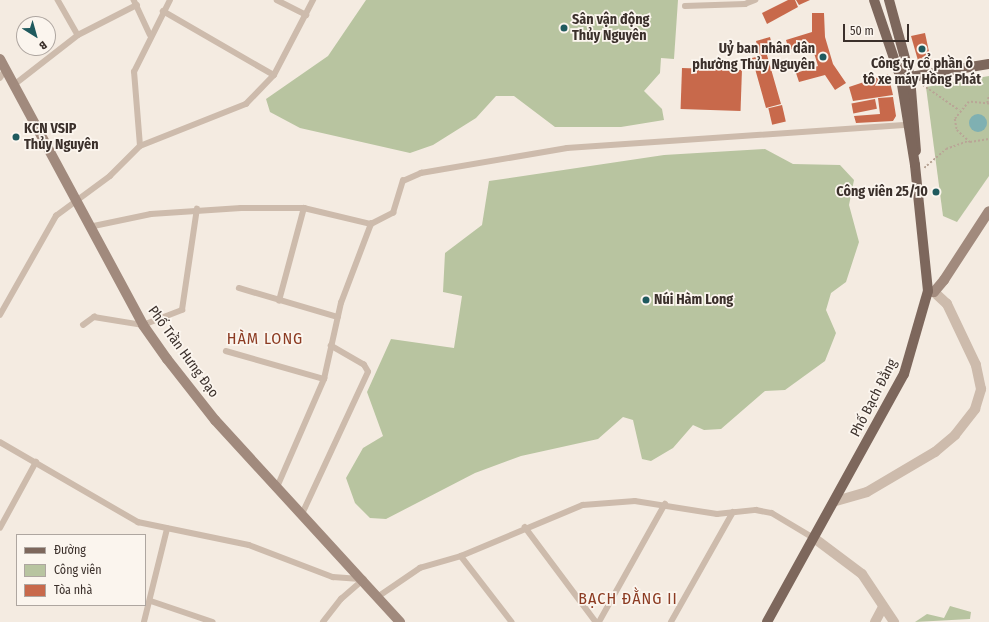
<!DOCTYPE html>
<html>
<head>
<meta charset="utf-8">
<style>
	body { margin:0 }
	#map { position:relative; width:989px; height:622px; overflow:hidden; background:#f4ebe1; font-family:"Fira Sans Condensed",sans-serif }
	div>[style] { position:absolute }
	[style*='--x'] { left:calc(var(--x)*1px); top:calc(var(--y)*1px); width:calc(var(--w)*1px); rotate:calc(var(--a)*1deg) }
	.green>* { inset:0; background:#b8c4a0 }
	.water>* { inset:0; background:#7fb0b2 }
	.round { border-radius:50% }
	.building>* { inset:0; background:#c8694b; transform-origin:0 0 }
	.path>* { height:1.5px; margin-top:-0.75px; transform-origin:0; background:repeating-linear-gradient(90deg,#b9a596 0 2px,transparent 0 4px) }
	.lane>* { height:5.5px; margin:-2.75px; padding:0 2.75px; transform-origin:2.75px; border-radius:2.75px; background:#cdbbac }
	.street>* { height:10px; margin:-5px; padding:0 5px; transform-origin:5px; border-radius:5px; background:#cdbbac }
	.secondary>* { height:10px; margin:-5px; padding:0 5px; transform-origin:5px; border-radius:5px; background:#a18a7d }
	.primary>* { height:10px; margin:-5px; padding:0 5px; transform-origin:5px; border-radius:5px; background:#7d675c }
	.dots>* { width:11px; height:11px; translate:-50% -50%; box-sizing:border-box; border:2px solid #fbf5ee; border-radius:50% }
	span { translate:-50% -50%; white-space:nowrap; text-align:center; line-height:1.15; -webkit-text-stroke:3.5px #fbf5ee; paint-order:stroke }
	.poi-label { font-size:14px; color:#3b302b; font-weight:700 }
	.left { translate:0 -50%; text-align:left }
	.right { translate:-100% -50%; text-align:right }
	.street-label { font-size:14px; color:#3b302b }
	.quarter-label { font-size:16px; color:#8c3b22; letter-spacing:1px }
	.legend { position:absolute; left:16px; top:534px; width:130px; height:72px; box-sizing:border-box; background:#fbf5ee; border:1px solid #aea6a0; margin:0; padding:5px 7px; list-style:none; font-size:12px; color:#3b302b }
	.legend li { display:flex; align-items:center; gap:8px; height:20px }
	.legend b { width:20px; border:1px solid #aea6a0 }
	.north { position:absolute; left:16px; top:16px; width:40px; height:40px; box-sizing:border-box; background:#fbf5ee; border:1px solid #aea6a0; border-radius:50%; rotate:143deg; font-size:11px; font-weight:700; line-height:16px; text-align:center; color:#3b302b }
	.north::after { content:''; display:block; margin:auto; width:14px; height:18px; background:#1f5a5e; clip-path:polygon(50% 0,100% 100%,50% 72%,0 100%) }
	.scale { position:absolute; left:843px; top:24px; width:66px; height:18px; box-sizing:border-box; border:2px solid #3b302b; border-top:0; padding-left:5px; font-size:12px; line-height:14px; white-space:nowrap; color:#3b302b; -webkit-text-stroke:3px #fbf5ee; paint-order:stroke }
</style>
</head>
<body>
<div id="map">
	<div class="green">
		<div style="clip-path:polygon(366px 0,678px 0,674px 59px,661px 58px,660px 73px,644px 91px,662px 109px,664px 120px,621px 127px,555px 127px,514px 96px,496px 96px,476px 118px,433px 145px,410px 153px,300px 128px,270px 112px,266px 99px,328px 56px)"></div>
		<div style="clip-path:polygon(989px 76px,989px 176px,957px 222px,943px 216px,926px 87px)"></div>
		<div style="clip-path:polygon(765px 149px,793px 164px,840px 165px,854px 180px,849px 205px,859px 242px,846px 282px,831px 293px,826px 310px,836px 333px,825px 361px,785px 390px,765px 391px,721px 429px,704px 430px,693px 425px,673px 448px,651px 461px,642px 459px,633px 420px,623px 417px,598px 439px,521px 456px,475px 473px,386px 519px,370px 518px,355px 503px,346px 478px,363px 448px,383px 436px,367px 392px,391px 339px,454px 348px,462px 296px,443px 292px,445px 253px,482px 225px,489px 181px,664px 155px)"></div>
		<div style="clip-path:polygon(950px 606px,971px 612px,970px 619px,915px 622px,927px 614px,944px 618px)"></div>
	</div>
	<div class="water">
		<div class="round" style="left:969px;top:114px;width:18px;height:18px"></div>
	</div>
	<div class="building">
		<div style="clip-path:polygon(788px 0,795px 0,798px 7px,767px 24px,762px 13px)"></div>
		<div style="clip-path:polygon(796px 0,810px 0,799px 5px)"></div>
		<div style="clip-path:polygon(812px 13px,824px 13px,825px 37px,833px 64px,846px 83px,835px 90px,825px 75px,799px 82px,796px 73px,818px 66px,811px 43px,789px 50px,786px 40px,812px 32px)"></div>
		<div style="clip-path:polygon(925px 33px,931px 61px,919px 64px,911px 36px)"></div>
		<div style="clip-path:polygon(770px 37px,774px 53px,767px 55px,781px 104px,766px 108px,752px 58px,760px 56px,756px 41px)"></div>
		<div style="left:682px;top:68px;width:60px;height:41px;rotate:2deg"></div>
		<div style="clip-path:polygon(888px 74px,893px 95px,853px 101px,849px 87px)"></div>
		<div style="clip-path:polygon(893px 97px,896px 116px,893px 121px,856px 123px,854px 116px,880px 114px,878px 98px)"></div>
		<div style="left:875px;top:99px;width:10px;height:24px;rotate:79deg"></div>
		<div style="left:782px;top:105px;width:17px;height:14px;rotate:77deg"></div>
	</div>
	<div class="path">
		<div style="--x:923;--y:85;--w:44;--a:34.8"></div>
		<div style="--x:987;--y:103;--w:8;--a:-76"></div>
		<div style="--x:989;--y:104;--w:20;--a:-174"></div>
		<div style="--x:969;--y:102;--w:22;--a:129"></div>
		<div style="--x:955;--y:119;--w:11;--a:80"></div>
		<div style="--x:957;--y:130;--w:18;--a:43"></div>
		<div style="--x:970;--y:142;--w:19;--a:-9"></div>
		<div style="--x:924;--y:168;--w:29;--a:-41"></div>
		<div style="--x:946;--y:149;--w:23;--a:-20"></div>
	</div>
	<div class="lane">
		<div style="--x:58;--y:0;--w:40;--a:60.3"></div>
		<div style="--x:134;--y:0;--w:38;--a:65"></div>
		<div style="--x:277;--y:0;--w:33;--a:27"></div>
		<div style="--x:685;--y:6;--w:60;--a:-1.9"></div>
		<div style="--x:745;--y:4;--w:11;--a:-22"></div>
		<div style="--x:163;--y:11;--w:128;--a:30"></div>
		<div style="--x:0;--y:78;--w:11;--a:-56"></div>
		<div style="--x:14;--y:85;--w:81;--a:-38"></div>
		<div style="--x:78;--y:35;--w:66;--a:-27"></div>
		<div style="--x:140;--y:146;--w:74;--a:-94.6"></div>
		<div style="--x:134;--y:72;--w:80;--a:-63.4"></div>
		<div style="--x:89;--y:227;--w:63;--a:-11.8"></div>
		<div style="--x:151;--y:214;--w:90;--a:-3.8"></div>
		<div style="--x:241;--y:208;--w:63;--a:0"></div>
		<div style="--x:304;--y:208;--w:69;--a:13.4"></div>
		<div style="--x:371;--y:224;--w:25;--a:-27"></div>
		<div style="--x:393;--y:213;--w:34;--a:-73"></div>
		<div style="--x:403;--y:181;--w:20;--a:-24"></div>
		<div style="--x:421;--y:173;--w:148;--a:-9.7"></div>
		<div style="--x:567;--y:148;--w:341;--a:-3.9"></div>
		<div style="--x:239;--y:288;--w:103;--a:16.3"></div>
		<div style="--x:279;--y:301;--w:96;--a:-75"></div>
		<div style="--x:0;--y:315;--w:114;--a:-60.5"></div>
		<div style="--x:56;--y:216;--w:67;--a:-36.5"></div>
		<div style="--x:110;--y:176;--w:42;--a:-45"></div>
		<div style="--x:140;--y:146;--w:114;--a:-21.6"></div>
		<div style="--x:246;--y:104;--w:40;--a:-46"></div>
		<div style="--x:274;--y:75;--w:85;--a:-62.5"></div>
		<div style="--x:83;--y:325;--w:14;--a:-36"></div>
		<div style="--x:94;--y:317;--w:50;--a:9.3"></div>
		<div style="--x:143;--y:325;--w:42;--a:-21"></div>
		<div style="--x:182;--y:310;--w:102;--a:-81.6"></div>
		<div style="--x:226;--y:351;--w:102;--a:15.9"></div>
		<div style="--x:0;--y:442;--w:160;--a:30.1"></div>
		<div style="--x:138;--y:522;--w:113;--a:11.7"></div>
		<div style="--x:249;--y:545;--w:90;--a:20.9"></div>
		<div style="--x:333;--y:577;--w:27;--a:4"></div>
		<div style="--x:278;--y:485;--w:116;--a:-66.5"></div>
		<div style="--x:324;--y:379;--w:78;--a:-77.4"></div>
		<div style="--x:341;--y:303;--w:85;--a:-69.2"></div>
		<div style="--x:303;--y:512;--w:154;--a:-65.1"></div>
		<div style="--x:368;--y:372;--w:8;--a:-120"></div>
		<div style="--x:364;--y:365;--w:38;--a:-150"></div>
		<div style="--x:525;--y:527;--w:119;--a:53.2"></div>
		<div style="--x:0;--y:528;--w:75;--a:-61.4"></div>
		<div style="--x:461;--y:556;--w:83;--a:52.3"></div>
		<div style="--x:379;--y:596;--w:50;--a:-34.3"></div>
		<div style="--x:420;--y:568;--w:43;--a:-16.3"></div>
		<div style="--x:461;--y:556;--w:132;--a:-22.7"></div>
		<div style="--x:583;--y:505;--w:52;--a:-4.4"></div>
		<div style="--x:635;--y:501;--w:83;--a:9"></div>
		<div style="--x:717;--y:514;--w:39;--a:-6"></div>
		<div style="--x:756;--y:510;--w:16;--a:11"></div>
		<div style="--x:772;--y:513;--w:49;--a:30.8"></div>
		<div style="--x:151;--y:601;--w:65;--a:18.7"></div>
		<div style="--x:144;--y:622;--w:96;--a:-76.1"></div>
		<div style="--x:323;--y:622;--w:29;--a:-52"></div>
		<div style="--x:341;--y:599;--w:30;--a:-41"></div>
		<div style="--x:599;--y:622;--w:135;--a:-60.8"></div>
		<div style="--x:671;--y:622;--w:126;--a:-60.6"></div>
	</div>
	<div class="street">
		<div style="--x:836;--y:501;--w:32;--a:-16"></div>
		<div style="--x:867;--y:492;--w:79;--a:-30.5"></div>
		<div style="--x:935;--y:452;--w:26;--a:-40"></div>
		<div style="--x:955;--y:435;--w:33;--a:-52"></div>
		<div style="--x:975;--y:409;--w:21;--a:-73"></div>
		<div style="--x:981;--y:389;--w:25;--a:-102"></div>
		<div style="--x:976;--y:365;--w:68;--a:-115.4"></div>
		<div style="--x:947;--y:304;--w:18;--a:-137"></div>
		<div style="--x:814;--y:538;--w:60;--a:36.9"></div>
		<div style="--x:862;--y:574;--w:58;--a:56.3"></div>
		<div style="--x:875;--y:622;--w:17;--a:-62"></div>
	</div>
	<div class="secondary">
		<div style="--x:0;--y:59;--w:302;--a:61.7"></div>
		<div style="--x:143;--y:325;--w:42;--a:54.8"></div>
		<div style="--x:167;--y:359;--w:78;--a:51.8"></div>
		<div style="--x:215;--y:420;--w:274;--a:47.5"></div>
		<div style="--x:928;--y:291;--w:6;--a:9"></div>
		<div style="--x:934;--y:292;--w:16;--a:-50"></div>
		<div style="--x:944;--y:280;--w:82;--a:-56.9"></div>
	</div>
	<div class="primary">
		<div style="--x:889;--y:0;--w:80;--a:74.7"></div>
		<div style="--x:910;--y:77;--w:74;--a:85.4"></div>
		<div style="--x:904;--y:78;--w:86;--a:-9.4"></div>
		<div style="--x:767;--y:622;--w:283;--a:-61.1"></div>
		<div style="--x:904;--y:374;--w:86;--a:-73.9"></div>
		<div style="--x:928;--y:291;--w:127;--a:-95.9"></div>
		<div style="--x:915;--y:165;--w:87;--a:-99.2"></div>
		<div style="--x:901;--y:79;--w:83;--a:-108.9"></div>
	</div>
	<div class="dots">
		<div style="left:564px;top:28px;background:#1f5a5e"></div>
		<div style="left:922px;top:49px;background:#1f5a5e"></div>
		<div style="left:823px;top:57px;background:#1f5a5e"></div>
		<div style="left:16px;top:137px;background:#1f5a5e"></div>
		<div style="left:936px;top:192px;background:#1f5a5e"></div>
		<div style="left:646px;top:300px;background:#1f5a5e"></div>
	</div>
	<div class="poi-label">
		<span class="left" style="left:572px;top:28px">Sân vận động<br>Thủy Nguyên</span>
		<span class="right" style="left:815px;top:57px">Uỷ ban nhân dân<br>phường Thủy Nguyên</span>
		<span style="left:922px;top:72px">Công ty cổ phần ô<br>tô xe máy Hồng Phát</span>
		<span class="left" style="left:24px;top:137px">KCN VSIP<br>Thủy Nguyên</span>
		<span class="right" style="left:928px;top:192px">Công viên 25/10</span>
		<span class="left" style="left:654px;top:300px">Núi Hàm Long</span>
	</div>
	<div class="street-label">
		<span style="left:183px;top:352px;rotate:54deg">Phố Trần Hưng Đạo</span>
		<span style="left:874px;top:398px;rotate:-63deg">Phố Bạch Đằng</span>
	</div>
	<div class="quarter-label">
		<span style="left:265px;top:339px">HÀM LONG</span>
		<span style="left:628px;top:599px">BẠCH ĐẰNG II</span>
	</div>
	<ul class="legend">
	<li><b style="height:5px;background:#7d675c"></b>Đường</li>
	<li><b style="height:11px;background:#b8c4a0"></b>Công viên</li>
	<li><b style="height:11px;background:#c8694b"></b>Tòa nhà</li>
	</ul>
	<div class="north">B</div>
	<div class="scale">50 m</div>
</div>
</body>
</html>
